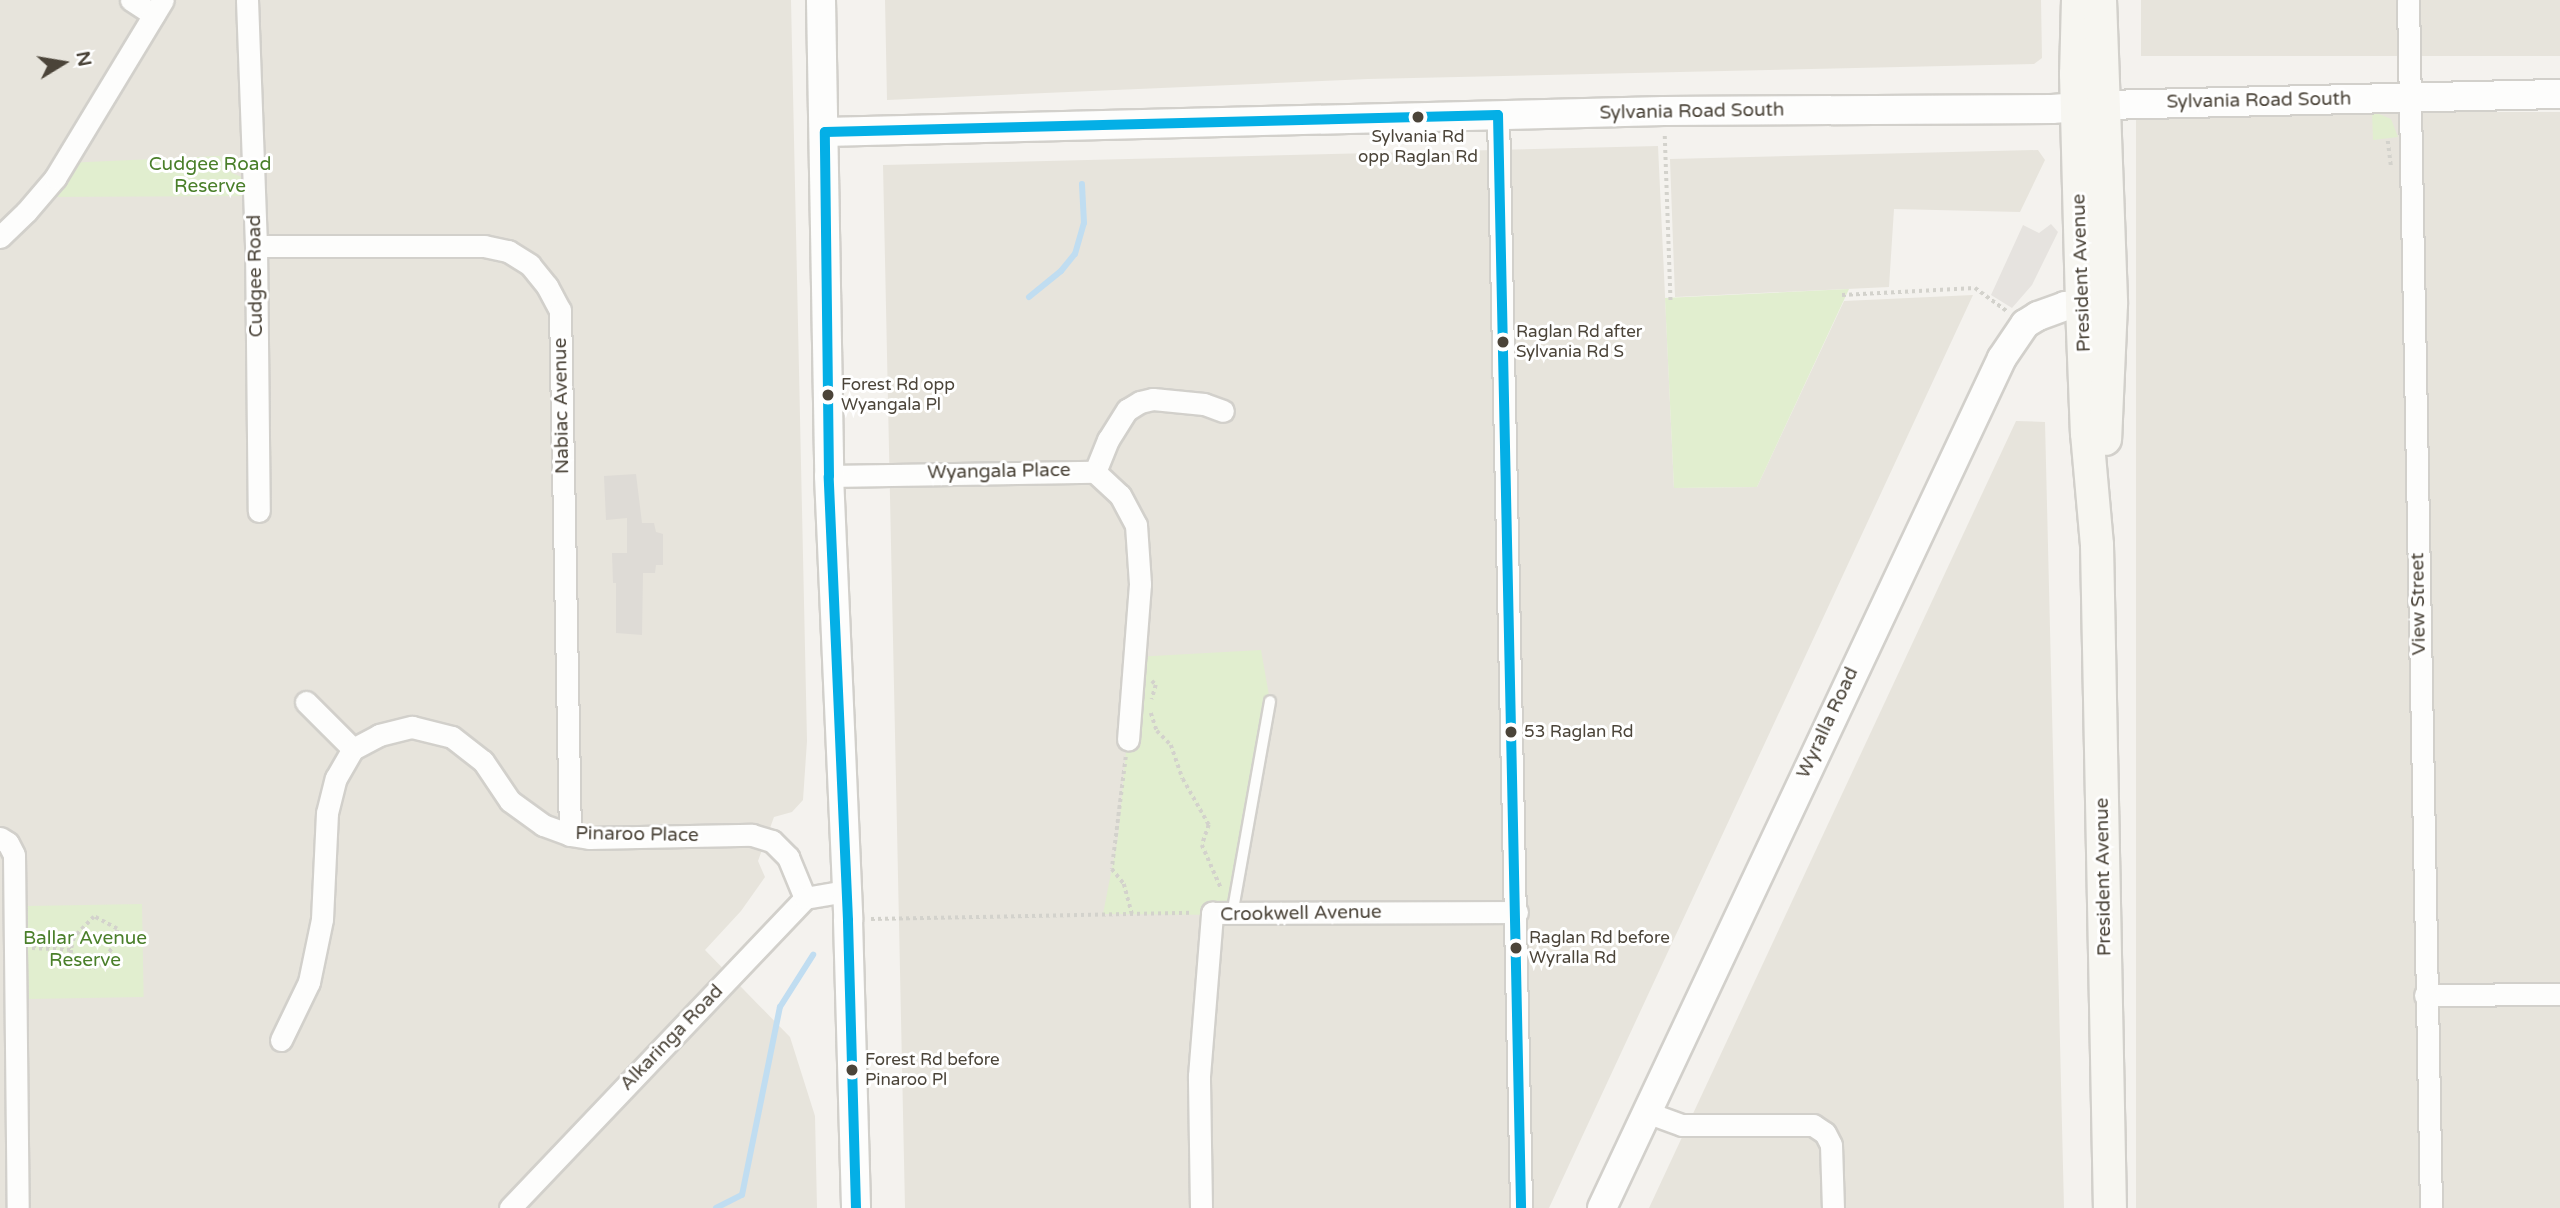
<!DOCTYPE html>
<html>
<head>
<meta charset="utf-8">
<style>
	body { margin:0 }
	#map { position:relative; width:2560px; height:1208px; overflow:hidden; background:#f4f2ee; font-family:"Varela Round",sans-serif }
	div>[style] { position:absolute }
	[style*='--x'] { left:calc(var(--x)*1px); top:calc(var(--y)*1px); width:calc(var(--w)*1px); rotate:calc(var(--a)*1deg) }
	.residential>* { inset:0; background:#e7e4dc; transform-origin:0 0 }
	.green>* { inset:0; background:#e1eecf; transform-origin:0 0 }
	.parking>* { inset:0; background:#e6e3df }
	.stream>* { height:6px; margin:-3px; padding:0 3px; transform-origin:3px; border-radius:3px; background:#c0ddf1 }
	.building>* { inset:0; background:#dedbd6 }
	.path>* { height:3.5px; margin-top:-1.75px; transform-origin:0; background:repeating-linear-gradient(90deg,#d3d2cc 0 3.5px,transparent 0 7px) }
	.roads { filter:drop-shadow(2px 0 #d2d0cb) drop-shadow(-2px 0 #d2d0cb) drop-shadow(0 2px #d2d0cb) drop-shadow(0 -2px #d2d0cb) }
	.service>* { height:10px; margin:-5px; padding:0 5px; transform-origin:5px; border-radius:5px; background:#fdfdfc }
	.minor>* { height:21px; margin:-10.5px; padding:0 10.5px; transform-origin:10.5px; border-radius:10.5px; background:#fdfdfc }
	.tertiary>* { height:28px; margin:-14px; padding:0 14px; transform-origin:14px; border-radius:14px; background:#fdfdfc }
	.secondary>* { height:32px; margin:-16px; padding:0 16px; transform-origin:16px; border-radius:16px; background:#f7f6f1 }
	.bus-1>* { height:10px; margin:-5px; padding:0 5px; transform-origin:5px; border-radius:5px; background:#04afe6 }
	.dots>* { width:19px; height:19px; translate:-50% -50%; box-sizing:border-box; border:4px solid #fff; border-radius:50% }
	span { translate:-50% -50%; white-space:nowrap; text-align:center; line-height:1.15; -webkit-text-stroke:6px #fff; paint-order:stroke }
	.bus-label { font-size:17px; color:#4b4439 }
	.left { translate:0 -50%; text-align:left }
	.street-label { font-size:19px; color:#4b4439 }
	.park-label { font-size:19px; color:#4a7f2a }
	.north { position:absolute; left:28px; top:28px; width:70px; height:70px; -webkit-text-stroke:5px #fff; paint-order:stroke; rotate:79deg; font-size:19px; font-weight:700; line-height:28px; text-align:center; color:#4b4439 }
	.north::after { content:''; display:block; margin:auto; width:24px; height:32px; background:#4b4439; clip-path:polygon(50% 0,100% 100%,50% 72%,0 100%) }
</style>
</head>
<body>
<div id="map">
	<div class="residential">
		<div style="clip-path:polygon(0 0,791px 0,807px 741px,803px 800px,792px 812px,774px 817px,758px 861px,765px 877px,741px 911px,705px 950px,790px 1037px,815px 1116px,817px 1208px,0 1208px)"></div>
		<div style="clip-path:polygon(885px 0,2041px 0,2042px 58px,2034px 64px,1368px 79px,887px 100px)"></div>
		<div style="left:2141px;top:0;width:419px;height:56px"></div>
		<div style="left:2560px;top:112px;width:1096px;height:424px;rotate:90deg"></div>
		<div style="clip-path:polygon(1658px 146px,1674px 488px,1757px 487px,1844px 301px,1973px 295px,1549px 1208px,905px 1208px,883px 165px)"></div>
		<div style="clip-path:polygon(2038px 150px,2045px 160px,2020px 212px,1894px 209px,1889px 287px,1675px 297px,1670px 159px)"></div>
		<div style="clip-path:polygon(2016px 421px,2045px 422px,2064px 1208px,1649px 1208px)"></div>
	</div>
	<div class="green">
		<div style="clip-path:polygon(2372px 111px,2391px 119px,2398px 137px,2373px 140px)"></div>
		<div style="clip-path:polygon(220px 156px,232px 173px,254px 182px,254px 196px,39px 197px,65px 163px)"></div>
		<div style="clip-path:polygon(1849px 289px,1757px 487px,1674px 488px,1665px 298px)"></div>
		<div style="clip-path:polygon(1261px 650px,1270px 701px,1232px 915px,1103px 914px,1118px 837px,1135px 657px)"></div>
		<div style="left:142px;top:904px;width:93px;height:116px;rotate:89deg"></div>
	</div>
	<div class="parking">
		<div style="clip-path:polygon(2051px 224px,2058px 232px,2032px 285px,2012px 308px,1991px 295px,2023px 225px,2039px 233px)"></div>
	</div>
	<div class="stream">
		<div style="--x:1029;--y:297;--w:41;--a:-39.1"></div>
		<div style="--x:1061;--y:271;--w:22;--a:-51"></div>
		<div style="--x:1075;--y:254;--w:32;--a:-74"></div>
		<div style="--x:1084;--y:223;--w:39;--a:-93"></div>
		<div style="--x:716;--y:1208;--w:29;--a:-27"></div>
		<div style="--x:742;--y:1195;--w:192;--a:-78.6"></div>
		<div style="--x:780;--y:1007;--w:62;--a:-57.6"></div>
	</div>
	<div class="building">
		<div style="clip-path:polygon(636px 474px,642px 523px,654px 523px,656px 532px,663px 534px,663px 565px,656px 565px,655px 573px,643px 573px,642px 635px,616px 633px,616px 583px,613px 583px,612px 553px,627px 553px,627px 518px,606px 520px,604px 476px)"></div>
	</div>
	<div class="path">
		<div style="--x:1665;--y:136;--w:168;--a:88"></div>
		<div style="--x:2388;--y:141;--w:25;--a:83"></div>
		<div style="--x:1842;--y:295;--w:133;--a:-3"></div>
		<div style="--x:1975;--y:288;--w:39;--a:36"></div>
		<div style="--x:1152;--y:681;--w:6;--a:45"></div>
		<div style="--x:1156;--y:685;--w:15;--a:106"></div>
		<div style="--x:1151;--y:713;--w:19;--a:72"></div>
		<div style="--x:1157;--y:731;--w:20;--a:45"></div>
		<div style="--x:1171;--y:745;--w:36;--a:71"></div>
		<div style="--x:1183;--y:779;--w:53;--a:60.5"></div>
		<div style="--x:1209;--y:825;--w:21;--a:109"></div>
		<div style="--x:1202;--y:845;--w:47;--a:66.2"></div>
		<div style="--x:1126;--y:757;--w:113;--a:97.1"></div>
		<div style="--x:1112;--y:869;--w:19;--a:51"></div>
		<div style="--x:1124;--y:884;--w:31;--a:75"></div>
		<div style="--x:871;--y:919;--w:321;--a:-1.1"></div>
		<div style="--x:32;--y:948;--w:39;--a:3"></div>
		<div style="--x:71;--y:950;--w:7;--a:82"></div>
		<div style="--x:72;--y:957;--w:13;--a:45"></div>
		<div style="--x:81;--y:966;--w:12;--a:9"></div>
		<div style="--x:93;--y:968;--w:10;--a:-24"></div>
		<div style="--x:102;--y:964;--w:27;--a:-59"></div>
		<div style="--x:116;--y:941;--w:12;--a:-85"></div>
		<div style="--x:117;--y:929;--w:26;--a:-152"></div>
		<div style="--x:94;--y:917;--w:29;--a:134"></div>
		<div style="--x:74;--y:938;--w:12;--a:104"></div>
	</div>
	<div class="roads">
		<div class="service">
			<div style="--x:1232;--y:915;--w:217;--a:-79.9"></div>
		</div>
		<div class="minor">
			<div style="--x:131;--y:0;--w:27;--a:33"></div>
			<div style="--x:247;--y:0;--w:246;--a:87.9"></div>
			<div style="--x:256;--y:246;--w:265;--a:89.4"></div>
			<div style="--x:2408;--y:0;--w:1208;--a:88.91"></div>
			<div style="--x:1498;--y:115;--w:1093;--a:88.79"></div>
			<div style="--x:0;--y:237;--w:36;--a:-44"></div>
			<div style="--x:26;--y:212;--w:45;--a:-49.5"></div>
			<div style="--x:55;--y:178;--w:208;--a:-58.8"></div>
			<div style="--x:256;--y:246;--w:228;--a:0"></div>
			<div style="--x:484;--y:246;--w:25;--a:12"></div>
			<div style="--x:508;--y:251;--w:26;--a:32"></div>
			<div style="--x:530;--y:265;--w:27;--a:51"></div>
			<div style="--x:547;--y:286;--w:27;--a:62"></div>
			<div style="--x:560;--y:310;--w:525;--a:88.91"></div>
			<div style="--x:1095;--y:472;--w:35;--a:-68"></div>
			<div style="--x:1108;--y:440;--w:36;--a:-58"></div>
			<div style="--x:1127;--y:410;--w:15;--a:-32"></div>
			<div style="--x:1140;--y:402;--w:13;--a:-13"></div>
			<div style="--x:1153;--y:399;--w:51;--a:5.6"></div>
			<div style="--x:1204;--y:404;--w:20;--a:20"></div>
			<div style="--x:829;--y:476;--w:266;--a:-0.9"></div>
			<div style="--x:1095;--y:472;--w:34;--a:43"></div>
			<div style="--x:1120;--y:495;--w:34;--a:62"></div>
			<div style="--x:1136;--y:525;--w:59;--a:86.1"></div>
			<div style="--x:1140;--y:584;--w:156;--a:94.4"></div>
			<div style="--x:306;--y:702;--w:66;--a:45"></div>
			<div style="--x:0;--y:838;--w:9;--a:32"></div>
			<div style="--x:8;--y:843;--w:13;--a:63"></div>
			<div style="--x:14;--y:855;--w:353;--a:89.4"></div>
			<div style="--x:2425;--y:995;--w:135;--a:-0.4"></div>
			<div style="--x:281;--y:1040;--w:64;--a:-64.2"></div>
			<div style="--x:309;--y:982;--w:64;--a:-78.3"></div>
			<div style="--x:322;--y:919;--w:106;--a:-87.3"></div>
			<div style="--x:327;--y:813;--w:36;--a:-76"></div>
			<div style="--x:336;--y:778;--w:34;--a:-60"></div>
			<div style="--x:353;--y:749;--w:30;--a:-28"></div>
			<div style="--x:379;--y:735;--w:34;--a:-14"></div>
			<div style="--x:412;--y:727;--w:41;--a:14"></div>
			<div style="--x:452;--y:737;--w:39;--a:38"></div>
			<div style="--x:483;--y:761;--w:48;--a:56"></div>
			<div style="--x:510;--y:801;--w:41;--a:36"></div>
			<div style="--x:543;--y:825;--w:29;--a:20"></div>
			<div style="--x:570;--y:835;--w:19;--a:9"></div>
			<div style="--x:589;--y:838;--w:163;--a:-1.1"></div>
			<div style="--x:752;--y:835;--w:21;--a:17"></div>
			<div style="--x:772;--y:841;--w:23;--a:45"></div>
			<div style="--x:788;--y:857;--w:44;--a:67.5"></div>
			<div style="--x:1646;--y:1112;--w:38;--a:20"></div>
			<div style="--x:1682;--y:1125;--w:131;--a:0"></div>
			<div style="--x:1813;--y:1125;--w:14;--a:34"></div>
			<div style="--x:1825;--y:1133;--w:13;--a:63"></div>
			<div style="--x:1831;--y:1145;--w:63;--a:88.2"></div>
			<div style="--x:510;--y:1208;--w:428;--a:-46.4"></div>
			<div style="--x:805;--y:898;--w:42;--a:-9.7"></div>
			<div style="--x:1201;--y:1208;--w:132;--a:-90.9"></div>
			<div style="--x:1199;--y:1076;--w:164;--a:-85.4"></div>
			<div style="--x:1212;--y:913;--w:305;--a:-0.2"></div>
		</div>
		<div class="tertiary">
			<div style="--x:821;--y:0;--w:476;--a:89"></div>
			<div style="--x:829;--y:476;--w:444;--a:87.5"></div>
			<div style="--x:848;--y:920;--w:288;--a:88.4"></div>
			<div style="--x:825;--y:132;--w:839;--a:-1.43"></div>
			<div style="--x:1664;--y:111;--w:388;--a:-0.3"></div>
			<div style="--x:2052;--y:109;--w:54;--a:-4.2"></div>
			<div style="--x:2106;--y:105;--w:454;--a:-1.4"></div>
			<div style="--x:1602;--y:1208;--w:939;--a:-64.8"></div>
			<div style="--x:2002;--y:358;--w:41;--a:-55.9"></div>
			<div style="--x:2025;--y:324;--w:15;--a:-32"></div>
			<div style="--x:2038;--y:316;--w:29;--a:-20"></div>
			<div style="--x:2065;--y:306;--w:40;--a:-2.9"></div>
		</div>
		<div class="secondary">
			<div style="--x:2078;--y:0;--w:74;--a:91.5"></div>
			<div style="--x:2076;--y:74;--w:231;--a:88.5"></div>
			<div style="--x:2082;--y:305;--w:128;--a:87.8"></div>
			<div style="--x:2087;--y:433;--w:112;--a:84.9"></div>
			<div style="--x:2097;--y:545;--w:663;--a:88.88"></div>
			<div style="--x:2100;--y:0;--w:304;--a:87.9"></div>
			<div style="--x:2111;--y:304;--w:135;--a:92.5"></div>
		</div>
	</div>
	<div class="bus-1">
		<div style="--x:856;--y:1208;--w:288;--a:-91.6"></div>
		<div style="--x:848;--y:920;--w:444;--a:-92.5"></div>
		<div style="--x:829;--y:476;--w:344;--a:-90.7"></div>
		<div style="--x:825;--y:132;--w:673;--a:-1.45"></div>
		<div style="--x:1498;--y:115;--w:1093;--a:88.79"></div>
	</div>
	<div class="dots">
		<div style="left:1418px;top:117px;background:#4b4439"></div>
		<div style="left:1503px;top:342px;background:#4b4439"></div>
		<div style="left:828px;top:395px;background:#4b4439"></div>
		<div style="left:1511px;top:732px;background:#4b4439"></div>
		<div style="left:1516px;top:948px;background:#4b4439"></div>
		<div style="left:852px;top:1070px;background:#4b4439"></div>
	</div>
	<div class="bus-label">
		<span style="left:1418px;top:147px">Sylvania Rd<br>opp Raglan Rd</span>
		<span class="left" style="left:1516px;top:342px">Raglan Rd after<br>Sylvania Rd S</span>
		<span class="left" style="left:841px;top:395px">Forest Rd opp<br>Wyangala Pl</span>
		<span class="left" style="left:1524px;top:732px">53 Raglan Rd</span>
		<span class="left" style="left:1529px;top:948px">Raglan Rd before<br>Wyralla Rd</span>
		<span class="left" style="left:865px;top:1070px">Forest Rd before<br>Pinaroo Pl</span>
	</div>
	<div class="street-label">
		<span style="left:2259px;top:101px;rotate:-1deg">Sylvania Road South</span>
		<span style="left:1692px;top:112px;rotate:-1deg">Sylvania Road South</span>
		<span style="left:2082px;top:273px;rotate:-92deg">President Avenue</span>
		<span style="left:256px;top:276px;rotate:-91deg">Cudgee Road</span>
		<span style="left:562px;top:406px;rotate:-91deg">Nabiac Avenue</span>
		<span style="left:999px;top:472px;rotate:-1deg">Wyangala Place</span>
		<span style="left:2419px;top:604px;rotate:-91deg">View Street</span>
		<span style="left:1828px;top:723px;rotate:-65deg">Wyralla Road</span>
		<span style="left:637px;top:835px;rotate:1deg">Pinaroo Place</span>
		<span style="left:2104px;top:877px;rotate:-91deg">President Avenue</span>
		<span style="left:1301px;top:914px;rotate:-1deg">Crookwell Avenue</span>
		<span style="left:672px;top:1038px;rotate:-46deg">Alkaringa Road</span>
	</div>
	<div class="park-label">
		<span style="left:210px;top:176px">Cudgee Road<br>Reserve</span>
		<span style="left:85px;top:950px">Ballar Avenue<br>Reserve</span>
	</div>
	<div class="north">N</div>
</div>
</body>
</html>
